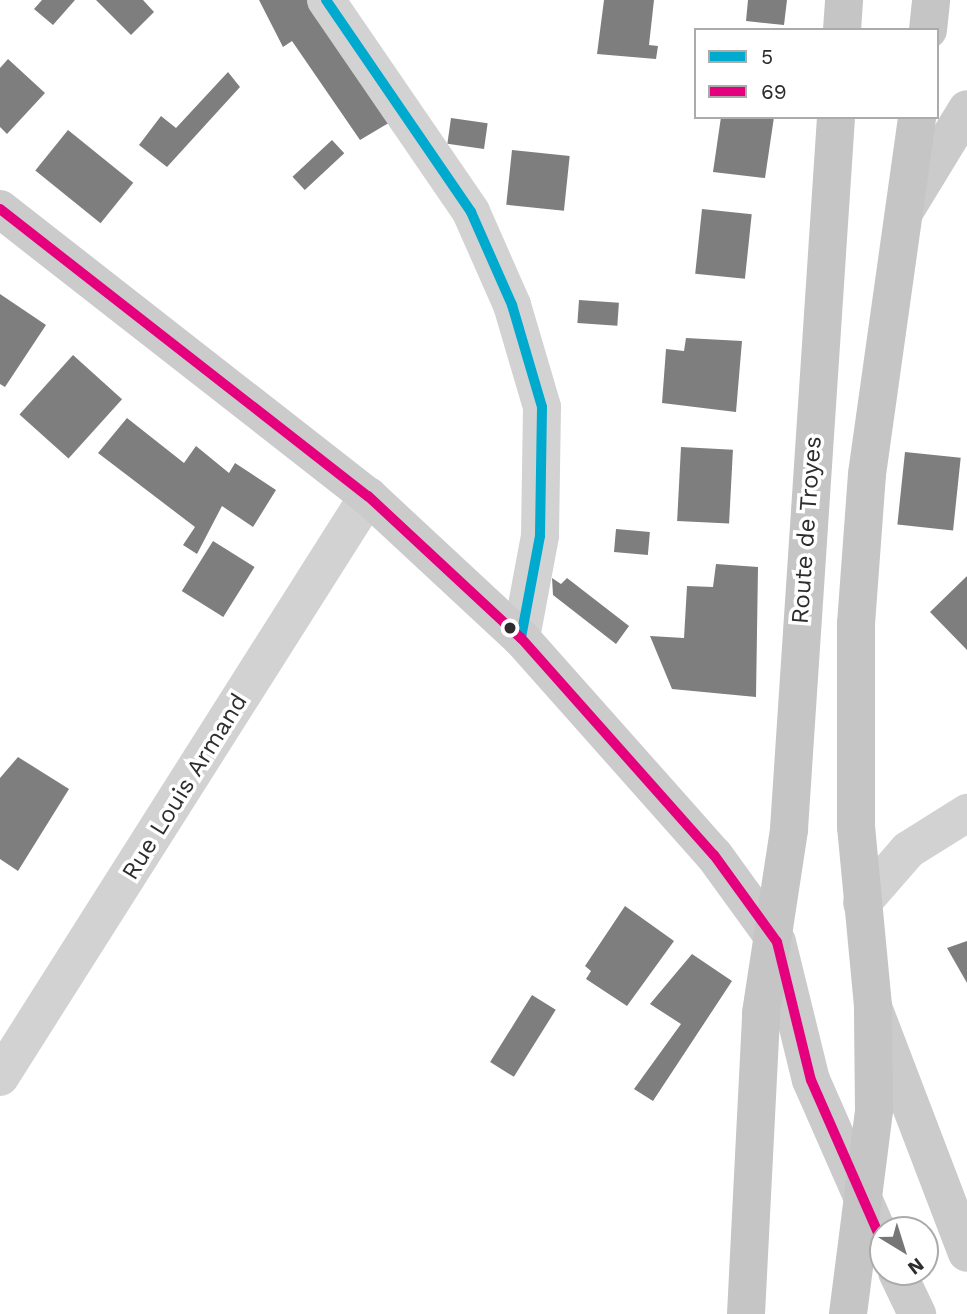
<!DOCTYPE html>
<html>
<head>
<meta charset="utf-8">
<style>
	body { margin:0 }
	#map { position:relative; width:967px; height:1314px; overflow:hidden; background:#fff; font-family:"Work Sans",sans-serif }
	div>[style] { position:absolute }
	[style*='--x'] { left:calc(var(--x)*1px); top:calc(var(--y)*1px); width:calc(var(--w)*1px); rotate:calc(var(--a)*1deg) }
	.building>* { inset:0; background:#7e7e7e; transform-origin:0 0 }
	.street>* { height:38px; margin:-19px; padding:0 19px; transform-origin:19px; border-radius:19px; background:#d2d2d2 }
	.secondary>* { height:38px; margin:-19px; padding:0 19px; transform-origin:19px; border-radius:19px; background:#cbcbcb }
	.primary>* { height:38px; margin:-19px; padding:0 19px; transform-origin:19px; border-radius:19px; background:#c5c5c5 }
	.bus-1>* { height:10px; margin:-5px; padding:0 5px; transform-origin:5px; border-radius:5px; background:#00a9ce }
	.bus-2>* { height:10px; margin:-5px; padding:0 5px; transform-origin:5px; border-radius:5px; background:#e5007d }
	.dots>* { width:19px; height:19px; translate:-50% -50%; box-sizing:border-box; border:4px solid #fff; border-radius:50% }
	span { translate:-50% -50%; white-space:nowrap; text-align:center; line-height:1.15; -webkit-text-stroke:7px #fff; paint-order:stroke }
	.street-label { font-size:24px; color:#2d2d2d }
	.legend { position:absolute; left:694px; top:28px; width:245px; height:91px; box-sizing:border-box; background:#fff; border:2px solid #ababab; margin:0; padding:9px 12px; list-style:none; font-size:21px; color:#2d2d2d }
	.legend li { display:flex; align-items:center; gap:14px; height:35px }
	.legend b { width:35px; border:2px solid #ababab }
	.north { position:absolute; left:869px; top:1216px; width:70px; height:70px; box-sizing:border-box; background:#fff; border:2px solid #ababab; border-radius:50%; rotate:142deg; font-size:19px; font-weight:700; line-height:28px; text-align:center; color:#2d2d2d }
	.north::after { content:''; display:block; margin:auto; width:24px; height:32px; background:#767676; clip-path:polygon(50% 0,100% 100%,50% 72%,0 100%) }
</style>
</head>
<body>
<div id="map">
	<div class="building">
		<div style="clip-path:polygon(42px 0,75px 0,53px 25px,34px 9px)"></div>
		<div style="clip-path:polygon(96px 0,143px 0,154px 12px,131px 35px)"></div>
		<div style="clip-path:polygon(259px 0,309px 0,392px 121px,360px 140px,292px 41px,283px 47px)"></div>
		<div style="clip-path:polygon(604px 0,654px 0,649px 45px,658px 46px,656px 59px,597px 54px)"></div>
		<div style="clip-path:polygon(748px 0,787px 0,784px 25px,746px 21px)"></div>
		<div style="clip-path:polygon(8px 59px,45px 93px,7px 134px,0 127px,0 68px)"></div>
		<div style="clip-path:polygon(228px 72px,240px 87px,167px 167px,139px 145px,161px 116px,176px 128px)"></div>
		<div style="clip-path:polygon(721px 117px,774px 117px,765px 178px,713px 172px)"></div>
		<div style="left:451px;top:118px;width:37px;height:26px;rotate:8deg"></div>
		<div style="left:68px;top:130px;width:84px;height:52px;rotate:39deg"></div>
		<div style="left:332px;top:140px;width:18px;height:54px;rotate:47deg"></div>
		<div style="left:512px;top:150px;width:58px;height:55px;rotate:6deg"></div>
		<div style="left:702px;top:209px;width:50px;height:65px;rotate:6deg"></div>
		<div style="clip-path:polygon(0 294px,46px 325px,5px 387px,0 384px)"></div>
		<div style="left:579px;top:300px;width:40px;height:23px;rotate:4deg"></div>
		<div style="clip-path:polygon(686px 338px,742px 341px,736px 412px,662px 403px,666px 349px,684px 351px)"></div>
		<div style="left:73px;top:355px;width:66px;height:80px;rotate:42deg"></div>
		<div style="clip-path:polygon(127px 418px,184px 463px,196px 446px,229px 473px,235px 463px,276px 490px,253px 527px,222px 506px,197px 554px,183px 545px,195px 527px,98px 453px)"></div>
		<div style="left:681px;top:447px;width:52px;height:74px;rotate:3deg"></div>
		<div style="left:905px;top:452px;width:56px;height:73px;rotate:6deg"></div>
		<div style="left:616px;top:529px;width:34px;height:23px;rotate:5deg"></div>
		<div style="left:213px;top:541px;width:49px;height:59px;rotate:32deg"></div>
		<div style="clip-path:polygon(716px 564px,758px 567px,756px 697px,672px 689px,650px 636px,684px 638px,687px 586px,713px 587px)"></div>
		<div style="clip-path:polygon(967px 576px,967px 650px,930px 612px)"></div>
		<div style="clip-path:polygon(552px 578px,561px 584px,567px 578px,629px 626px,616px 644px,553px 595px)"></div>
		<div style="clip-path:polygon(18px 757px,69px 789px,18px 871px,0 859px,0 778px)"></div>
		<div style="clip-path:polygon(625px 906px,674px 941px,627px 1006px,586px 979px,591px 971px,585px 966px)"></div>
		<div style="clip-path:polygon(967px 941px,967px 983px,947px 948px)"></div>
		<div style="clip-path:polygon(692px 954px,732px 981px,653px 1101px,634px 1089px,681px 1024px,650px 1004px)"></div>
		<div style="left:532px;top:995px;width:28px;height:79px;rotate:32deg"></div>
	</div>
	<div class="street">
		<div style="--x:326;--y:0;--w:257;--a:55.6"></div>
		<div style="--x:471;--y:212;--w:102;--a:66.2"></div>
		<div style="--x:512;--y:305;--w:106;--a:73.6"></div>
		<div style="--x:542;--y:407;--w:129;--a:90.9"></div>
		<div style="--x:540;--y:536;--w:104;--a:100.6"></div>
		<div style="--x:862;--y:903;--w:70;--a:-49"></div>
		<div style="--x:908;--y:850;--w:70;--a:-32.1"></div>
		<div style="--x:0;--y:1077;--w:688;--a:-57.65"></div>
	</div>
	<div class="secondary">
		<div style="--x:0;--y:209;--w:467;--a:38"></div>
		<div style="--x:368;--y:496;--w:209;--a:42.9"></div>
		<div style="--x:521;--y:638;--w:290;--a:48.4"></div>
		<div style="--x:714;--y:855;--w:107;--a:54.1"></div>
		<div style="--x:777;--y:942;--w:142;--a:76.2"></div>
		<div style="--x:811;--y:1080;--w:179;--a:66.3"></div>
		<div style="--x:906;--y:209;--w:117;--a:-58.6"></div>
		<div style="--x:873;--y:1007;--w:263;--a:69.1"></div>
		<div style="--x:897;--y:1272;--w:47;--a:64.5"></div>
	</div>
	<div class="primary">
		<div style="--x:842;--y:30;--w:30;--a:-86"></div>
		<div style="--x:928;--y:30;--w:30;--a:-84"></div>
		<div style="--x:746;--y:1314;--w:301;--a:-87.1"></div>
		<div style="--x:761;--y:1013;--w:186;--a:-81.3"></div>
		<div style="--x:789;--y:829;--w:714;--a:-86.22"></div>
		<div style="--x:848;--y:1314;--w:206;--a:-82.7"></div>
		<div style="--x:874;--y:1110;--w:104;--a:-90.6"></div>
		<div style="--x:873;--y:1006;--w:180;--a:-95.4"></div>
		<div style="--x:856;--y:827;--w:203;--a:-90"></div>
		<div style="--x:856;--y:624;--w:150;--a:-85.8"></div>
		<div style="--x:867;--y:474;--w:360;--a:-82"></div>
	</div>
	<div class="bus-1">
		<div style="--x:326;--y:0;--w:257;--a:55.6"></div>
		<div style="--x:471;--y:212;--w:102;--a:66.2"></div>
		<div style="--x:512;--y:305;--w:106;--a:73.6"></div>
		<div style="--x:542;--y:407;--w:129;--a:90.9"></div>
		<div style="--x:540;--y:536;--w:104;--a:100.6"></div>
	</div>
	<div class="bus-2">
		<div style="--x:0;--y:209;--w:467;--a:38"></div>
		<div style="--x:368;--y:496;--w:209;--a:42.9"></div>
		<div style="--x:521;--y:638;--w:290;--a:48.4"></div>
		<div style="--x:714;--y:855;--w:107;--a:54.1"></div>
		<div style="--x:777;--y:942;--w:142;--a:76.2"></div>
		<div style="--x:811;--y:1080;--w:179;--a:66.3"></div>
	</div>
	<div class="dots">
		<div style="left:510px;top:628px;background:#2d2d2d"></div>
	</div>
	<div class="street-label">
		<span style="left:807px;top:530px;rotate:-86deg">Route de Troyes</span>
		<span style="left:185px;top:787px;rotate:-58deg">Rue Louis Armand</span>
	</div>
	<ul class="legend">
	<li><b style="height:9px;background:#00a9ce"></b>5</li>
	<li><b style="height:9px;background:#e5007d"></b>69</li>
	</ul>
	<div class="north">N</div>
</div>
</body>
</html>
